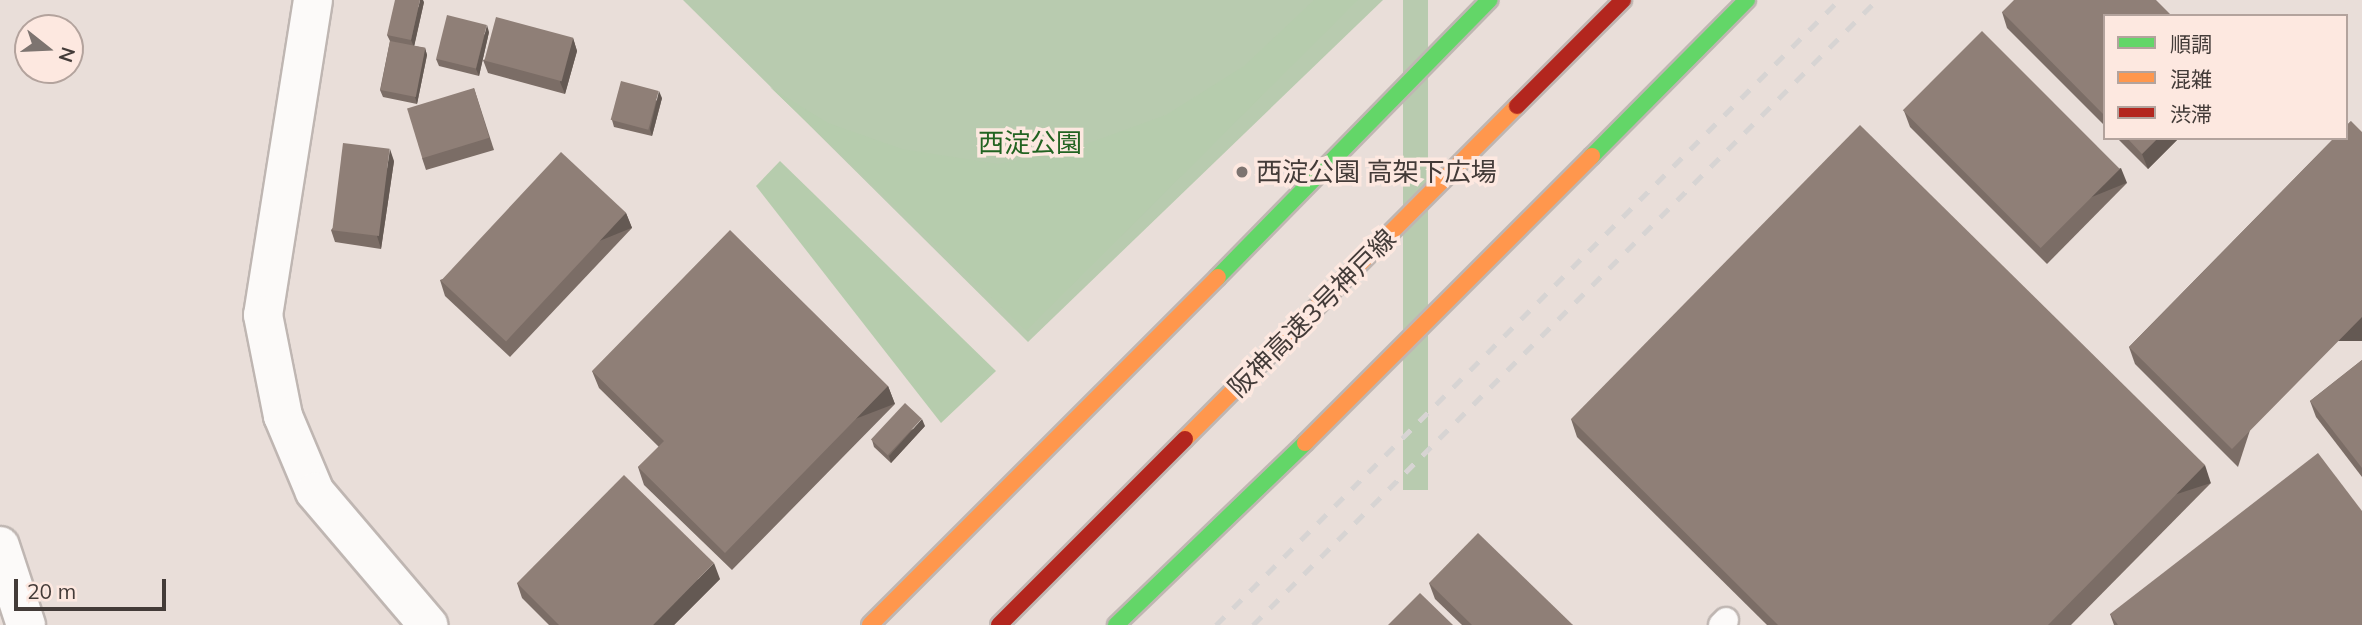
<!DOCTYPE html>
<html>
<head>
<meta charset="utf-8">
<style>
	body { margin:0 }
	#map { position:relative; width:2362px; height:625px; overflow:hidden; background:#e9ded9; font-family:Mulish,"Noto Sans JP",sans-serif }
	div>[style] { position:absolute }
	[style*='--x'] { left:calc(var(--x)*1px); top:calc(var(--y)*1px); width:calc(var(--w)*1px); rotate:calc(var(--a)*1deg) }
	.green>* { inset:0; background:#b8cbaf; transform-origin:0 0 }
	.forest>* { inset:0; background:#b6ccad }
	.roads { filter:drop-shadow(2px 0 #bfb6b2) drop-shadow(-2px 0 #bfb6b2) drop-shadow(0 2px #bfb6b2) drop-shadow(0 -2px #bfb6b2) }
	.lane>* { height:24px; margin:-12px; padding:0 12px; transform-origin:12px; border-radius:12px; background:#fcfaf9 }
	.street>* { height:38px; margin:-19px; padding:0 19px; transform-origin:19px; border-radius:19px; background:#fcfaf9 }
	.fast>* { height:16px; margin:-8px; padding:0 8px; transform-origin:8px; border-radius:8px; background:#63d668 }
	.slow>* { height:16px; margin:-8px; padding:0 8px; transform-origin:8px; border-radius:8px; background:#ff974d }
	.jam>* { height:16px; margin:-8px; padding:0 8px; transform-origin:8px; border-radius:8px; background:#b3261e }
	.rail>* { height:5px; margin-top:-2.5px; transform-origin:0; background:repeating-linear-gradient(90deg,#d7d4d3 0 12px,transparent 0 24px) }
	.wall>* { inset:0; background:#7b6d66 }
	.shaded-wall>* { inset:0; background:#645953; transform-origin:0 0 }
	.building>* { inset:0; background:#8f7f77; transform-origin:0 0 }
	.dots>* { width:19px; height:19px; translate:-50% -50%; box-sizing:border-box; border:4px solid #fde8e0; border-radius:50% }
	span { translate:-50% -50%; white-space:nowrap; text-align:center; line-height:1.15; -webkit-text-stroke:7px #fde8e0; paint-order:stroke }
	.park-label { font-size:26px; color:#226321 }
	.poi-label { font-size:26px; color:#433b38 }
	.left { translate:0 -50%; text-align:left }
	.street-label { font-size:26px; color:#433b38 }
	.legend { position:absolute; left:2103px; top:14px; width:245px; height:126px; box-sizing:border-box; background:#fde8e0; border:2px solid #b3a39d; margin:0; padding:9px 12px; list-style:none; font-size:21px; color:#433b38 }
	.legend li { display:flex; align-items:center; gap:14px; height:35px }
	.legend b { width:35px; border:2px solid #b3a39d }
	.north { position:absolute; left:14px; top:14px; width:70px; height:70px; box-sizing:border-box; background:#fde8e0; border:2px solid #b3a39d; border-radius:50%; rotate:108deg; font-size:19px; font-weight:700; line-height:28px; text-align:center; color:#433b38 }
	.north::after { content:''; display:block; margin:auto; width:24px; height:32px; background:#7d7470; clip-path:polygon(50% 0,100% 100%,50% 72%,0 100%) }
	.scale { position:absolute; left:14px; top:579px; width:152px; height:32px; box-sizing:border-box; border:4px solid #433b38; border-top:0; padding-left:9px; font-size:21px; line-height:24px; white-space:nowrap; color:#433b38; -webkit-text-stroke:5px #fde8e0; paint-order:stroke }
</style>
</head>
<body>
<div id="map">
	<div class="green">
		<div style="clip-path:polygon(683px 0,1383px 0,1028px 342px)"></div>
		<div style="left:1403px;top:0;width:25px;height:490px"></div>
	</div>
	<div class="forest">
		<div style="clip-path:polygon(1314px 0,1358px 0,1026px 331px,770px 87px,828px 123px,902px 149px,998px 164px,1067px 151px,1166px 115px,1244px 66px)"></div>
		<div style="clip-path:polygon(780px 161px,996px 371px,941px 423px,756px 186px)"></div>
	</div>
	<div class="roads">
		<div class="lane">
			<div style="--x:1721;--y:625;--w:7;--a:-45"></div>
		</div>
		<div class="street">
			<div style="--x:313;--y:0;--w:319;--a:99"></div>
			<div style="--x:263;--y:315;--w:103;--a:78.8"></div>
			<div style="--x:283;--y:416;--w:82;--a:67.2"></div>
			<div style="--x:315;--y:492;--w:175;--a:49.6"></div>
			<div style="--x:0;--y:546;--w:83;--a:71.8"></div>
		</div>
		<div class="fast">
			<div style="--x:1592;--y:156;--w:220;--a:-45.2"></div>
			<div style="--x:1218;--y:277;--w:388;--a:-45.6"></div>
			<div style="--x:1116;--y:625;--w:262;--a:-43.9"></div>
		</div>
		<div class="slow">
			<div style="--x:1185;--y:439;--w:470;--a:-45.1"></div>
			<div style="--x:1305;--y:443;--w:406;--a:-45"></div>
			<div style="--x:870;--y:625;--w:492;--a:-45"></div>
		</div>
		<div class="jam">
			<div style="--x:1517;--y:106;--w:150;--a:-45"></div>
			<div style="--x:999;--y:625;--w:263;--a:-45"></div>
		</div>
	</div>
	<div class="rail">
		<div style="--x:1216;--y:625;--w:882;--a:-45.09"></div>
		<div style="--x:1253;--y:625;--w:883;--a:-45.05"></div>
	</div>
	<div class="wall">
		<div style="clip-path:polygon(424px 2px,414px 46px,425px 48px,427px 55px,417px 104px,383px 97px,380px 90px,390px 41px,387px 35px)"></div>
		<div style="clip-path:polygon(2002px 12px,2105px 16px,2105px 126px,2007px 28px)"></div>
		<div style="clip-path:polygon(489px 32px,479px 76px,439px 66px,436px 59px)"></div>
		<div style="clip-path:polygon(573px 38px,577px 51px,565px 94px,488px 73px,483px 60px)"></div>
		<div style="clip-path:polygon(474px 88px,494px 150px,426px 170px,422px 158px)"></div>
		<div style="clip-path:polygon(662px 98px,652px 136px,614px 127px,612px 120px)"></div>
		<div style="clip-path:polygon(1904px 111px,2127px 183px,2047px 264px,1910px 127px)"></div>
		<div style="clip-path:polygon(2351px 121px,2238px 467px,2135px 364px,2129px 347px)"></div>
		<div style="clip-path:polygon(2117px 138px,2179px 138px,2148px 169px)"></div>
		<div style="clip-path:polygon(394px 161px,381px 249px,335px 242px,331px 230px)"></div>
		<div style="clip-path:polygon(626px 213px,632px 228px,510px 357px,445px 296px,440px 280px)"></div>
		<div style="clip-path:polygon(2362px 360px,2362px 477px,2316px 417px,2310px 401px)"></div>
		<div style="clip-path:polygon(592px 371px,888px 386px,895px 404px,732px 570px,644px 485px,638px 467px,659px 447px,599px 388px)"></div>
		<div style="clip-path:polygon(1571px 419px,2211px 483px,2071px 625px,1767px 625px,1577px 437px)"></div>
		<div style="clip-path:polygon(925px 426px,891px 463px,874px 447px,872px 440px)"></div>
		<div style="clip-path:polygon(720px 579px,674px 625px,549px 625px,522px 598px,517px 583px)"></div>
		<div style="clip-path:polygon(1429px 583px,1573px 625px,1462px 625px,1435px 599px)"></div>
		<div style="clip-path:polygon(2110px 614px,2362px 625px,2114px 625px)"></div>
	</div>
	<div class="shaded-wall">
		<div style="clip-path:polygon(420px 0,423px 0,424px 2px,414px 47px,411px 40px)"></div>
		<div style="clip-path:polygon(487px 25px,489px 32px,479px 76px,476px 69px)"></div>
		<div style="clip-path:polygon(573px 38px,577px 51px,565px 94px,560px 82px)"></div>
		<div style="clip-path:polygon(425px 48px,427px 55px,417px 104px,415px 97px)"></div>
		<div style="clip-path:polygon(659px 91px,662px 98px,652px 136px,650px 129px)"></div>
		<div style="clip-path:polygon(2158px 138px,2179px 138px,2148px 169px,2142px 154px)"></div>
		<div style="clip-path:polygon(390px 149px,394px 161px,381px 249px,377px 236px)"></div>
		<div style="left:2121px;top:168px;width:16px;height:112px;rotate:68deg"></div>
		<div style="left:626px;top:213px;width:16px;height:177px;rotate:68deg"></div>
		<div style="left:2362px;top:317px;width:24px;height:185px;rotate:90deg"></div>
		<div style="left:888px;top:386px;width:19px;height:233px;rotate:69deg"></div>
		<div style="clip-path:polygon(922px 419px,925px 426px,891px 463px,889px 456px)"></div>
		<div style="left:2205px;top:465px;width:19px;height:224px;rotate:72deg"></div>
		<div style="clip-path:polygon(714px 563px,720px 579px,674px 625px,653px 625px)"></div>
	</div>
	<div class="building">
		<div style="clip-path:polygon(395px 0,420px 0,411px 40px,387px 35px)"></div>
		<div style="clip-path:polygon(2014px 0,2156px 0,2172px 16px,2105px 16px,2105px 116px,2002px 12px)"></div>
		<div style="left:447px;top:15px;width:41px;height:45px;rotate:14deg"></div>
		<div style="left:496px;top:17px;width:80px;height:45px;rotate:15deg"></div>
		<div style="left:1982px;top:31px;width:195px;height:112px;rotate:45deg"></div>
		<div style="left:390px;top:41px;width:36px;height:50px;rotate:11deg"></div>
		<div style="left:621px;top:81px;width:39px;height:40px;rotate:15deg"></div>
		<div style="left:474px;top:88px;width:52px;height:70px;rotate:73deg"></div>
		<div style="clip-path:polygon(2351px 121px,2362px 132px,2362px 317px,2232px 449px,2129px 347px,2334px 138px,2346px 138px,2346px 126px)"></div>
		<div style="clip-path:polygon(1860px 125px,2205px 465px,2048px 625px,1778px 625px,1571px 419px)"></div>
		<div style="clip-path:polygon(2127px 138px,2158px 138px,2142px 154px)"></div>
		<div style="left:343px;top:143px;width:47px;height:88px;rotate:7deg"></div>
		<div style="left:561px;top:152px;width:89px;height:176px;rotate:43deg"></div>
		<div style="clip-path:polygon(730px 230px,888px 386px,725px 553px,638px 467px,664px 441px,592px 371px)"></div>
		<div style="clip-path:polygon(2362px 360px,2362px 468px,2310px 401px)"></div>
		<div style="left:905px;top:403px;width:23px;height:50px;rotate:43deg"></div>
		<div style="clip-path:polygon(2318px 453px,2362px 511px,2362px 625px,2118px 625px,2110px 614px)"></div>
		<div style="clip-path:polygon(624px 475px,714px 563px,653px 625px,559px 625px,517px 583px)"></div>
		<div style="clip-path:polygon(1478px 533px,1573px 625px,1472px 625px,1429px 583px)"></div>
		<div style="clip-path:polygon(1420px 593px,1453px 625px,1388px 625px)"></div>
	</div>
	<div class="dots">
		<div style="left:1242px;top:172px;background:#7d7470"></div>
	</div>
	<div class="park-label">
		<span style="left:1030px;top:143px">西淀公園</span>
	</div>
	<div class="poi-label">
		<span class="left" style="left:1256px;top:172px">西淀公園 高架下広場</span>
	</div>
	<div class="street-label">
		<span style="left:1312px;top:313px;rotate:-45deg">阪神高速3号神戸線</span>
	</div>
	<ul class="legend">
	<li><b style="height:9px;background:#63d668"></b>順調</li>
	<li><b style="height:9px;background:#ff974d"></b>混雑</li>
	<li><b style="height:9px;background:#b3261e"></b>渋滞</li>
	</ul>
	<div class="north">N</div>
	<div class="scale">20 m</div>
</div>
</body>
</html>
